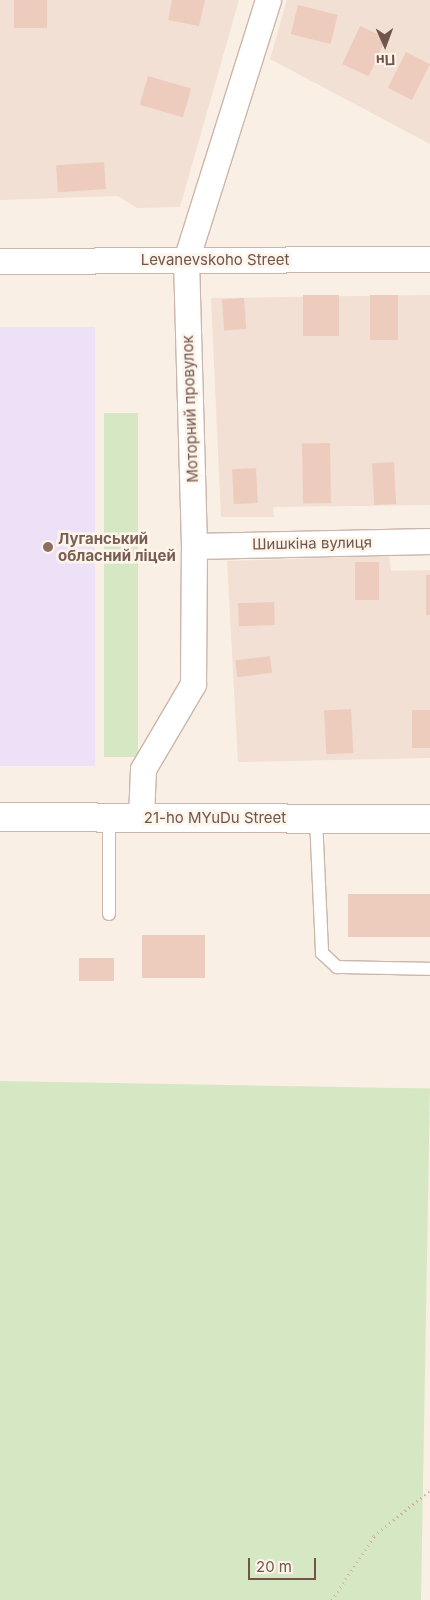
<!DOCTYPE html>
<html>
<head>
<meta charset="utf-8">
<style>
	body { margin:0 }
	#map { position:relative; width:430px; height:1600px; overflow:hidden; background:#faefe4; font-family:Inter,sans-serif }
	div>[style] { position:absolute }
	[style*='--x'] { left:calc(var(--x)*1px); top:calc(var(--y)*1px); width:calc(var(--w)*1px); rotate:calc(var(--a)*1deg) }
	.residential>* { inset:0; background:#f1e0d3 }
	.education>* { inset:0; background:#ece1f6; transform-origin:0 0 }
	.green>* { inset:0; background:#d6e7c4; transform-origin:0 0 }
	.building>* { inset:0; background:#edccbe; transform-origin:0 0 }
	.path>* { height:3px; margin-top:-1.5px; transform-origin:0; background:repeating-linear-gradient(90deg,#d2afa2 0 1px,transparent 0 5px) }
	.roads { filter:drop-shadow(1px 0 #cbb6ac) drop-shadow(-1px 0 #cbb6ac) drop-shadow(0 1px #cbb6ac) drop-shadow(0 -1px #cbb6ac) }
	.service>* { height:12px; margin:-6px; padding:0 6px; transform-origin:6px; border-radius:6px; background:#fff }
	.minor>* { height:25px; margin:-12.5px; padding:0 12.5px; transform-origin:12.5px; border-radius:12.5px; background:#fff }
	.tertiary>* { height:28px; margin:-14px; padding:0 14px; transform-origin:14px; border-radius:14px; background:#fff }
	.dots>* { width:14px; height:14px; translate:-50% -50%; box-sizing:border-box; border:2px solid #fdf4ea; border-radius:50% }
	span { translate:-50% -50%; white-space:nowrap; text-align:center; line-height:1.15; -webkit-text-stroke:5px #fdf4ea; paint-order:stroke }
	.street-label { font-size:15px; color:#71554c }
	.education-label { font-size:15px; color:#785e54; font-weight:700 }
	.left { translate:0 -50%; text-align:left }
	.north { position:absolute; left:360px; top:20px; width:50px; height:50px; -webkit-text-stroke:4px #fdf4ea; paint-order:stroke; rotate:178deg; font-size:14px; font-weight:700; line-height:20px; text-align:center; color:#71554c }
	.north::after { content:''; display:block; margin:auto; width:18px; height:22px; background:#71554c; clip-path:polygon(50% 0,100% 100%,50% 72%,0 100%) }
	.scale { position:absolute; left:248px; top:1558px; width:68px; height:22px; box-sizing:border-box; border:2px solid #71554c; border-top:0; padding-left:6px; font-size:15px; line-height:18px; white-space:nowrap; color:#71554c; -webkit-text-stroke:4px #fdf4ea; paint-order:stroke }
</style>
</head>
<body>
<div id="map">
	<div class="residential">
		<div style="clip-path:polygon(0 0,239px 0,180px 207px,137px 208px,118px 196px,0 200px)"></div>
		<div style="clip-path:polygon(287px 0,430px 0,430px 144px,270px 59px)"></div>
		<div style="clip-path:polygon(430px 295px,430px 505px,273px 507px,274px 517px,221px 517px,211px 298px)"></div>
		<div style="clip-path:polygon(389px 556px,391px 571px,430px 570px,430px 758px,238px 762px,227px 561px)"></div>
	</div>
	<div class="education">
		<div style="left:95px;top:327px;width:439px;height:95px;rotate:90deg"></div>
	</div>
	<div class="green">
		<div style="left:138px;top:413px;width:344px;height:34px;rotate:90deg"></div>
		<div style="left:0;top:1081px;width:430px;height:519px;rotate:1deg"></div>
	</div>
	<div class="building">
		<div style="left:14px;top:0;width:33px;height:28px"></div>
		<div style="clip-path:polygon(172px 0,205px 0,199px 26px,168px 20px)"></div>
		<div style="left:298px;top:5px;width:41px;height:30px;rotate:14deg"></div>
		<div style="left:360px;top:26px;width:29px;height:42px;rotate:25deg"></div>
		<div style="left:406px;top:52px;width:27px;height:40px;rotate:27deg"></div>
		<div style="left:148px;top:76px;width:45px;height:30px;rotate:16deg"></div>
		<div style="left:104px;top:162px;width:27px;height:48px;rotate:86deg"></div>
		<div style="left:303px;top:295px;width:36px;height:41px"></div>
		<div style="left:370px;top:295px;width:28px;height:45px"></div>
		<div style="left:244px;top:298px;width:31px;height:22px;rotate:86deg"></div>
		<div style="left:330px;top:443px;width:60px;height:28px;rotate:89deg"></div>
		<div style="left:394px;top:462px;width:42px;height:22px;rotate:87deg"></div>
		<div style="left:256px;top:468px;width:35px;height:24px;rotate:87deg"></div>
		<div style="left:379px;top:562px;width:38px;height:24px;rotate:90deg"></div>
		<div style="left:426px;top:575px;width:4px;height:40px"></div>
		<div style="left:274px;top:602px;width:23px;height:36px;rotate:88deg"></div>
		<div style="left:270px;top:656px;width:17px;height:35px;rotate:83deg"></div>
		<div style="left:351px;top:709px;width:44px;height:27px;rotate:87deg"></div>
		<div style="left:412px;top:710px;width:18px;height:38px"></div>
		<div style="left:348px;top:894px;width:82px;height:43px"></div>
		<div style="left:142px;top:935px;width:63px;height:43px"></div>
		<div style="left:79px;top:958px;width:35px;height:23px"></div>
	</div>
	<div class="path">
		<div style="--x:332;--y:1600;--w:77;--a:-56.7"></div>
		<div style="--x:374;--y:1536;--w:72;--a:-39.4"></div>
	</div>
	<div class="roads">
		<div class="service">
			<div style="--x:316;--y:819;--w:134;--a:87.4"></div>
			<div style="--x:322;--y:953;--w:21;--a:43"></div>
			<div style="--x:337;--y:967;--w:93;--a:1.2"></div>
			<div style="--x:109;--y:914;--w:97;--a:-90"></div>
		</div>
		<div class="minor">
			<div style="--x:0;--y:261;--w:430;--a:-0.3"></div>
			<div style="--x:194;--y:546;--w:236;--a:-1.2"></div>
			<div style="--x:141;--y:817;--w:48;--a:-87.6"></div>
			<div style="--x:143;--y:769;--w:99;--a:-59.5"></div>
			<div style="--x:193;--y:684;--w:138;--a:-89.6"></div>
			<div style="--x:194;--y:546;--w:286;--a:-91.6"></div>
			<div style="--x:186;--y:260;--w:273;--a:-72.5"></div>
		</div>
		<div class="tertiary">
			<div style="--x:0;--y:817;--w:430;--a:0.3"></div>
		</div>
	</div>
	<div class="dots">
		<div style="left:48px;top:547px;background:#8d6e63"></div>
	</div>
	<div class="street-label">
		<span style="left:215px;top:260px">Levanevskoho Street</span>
		<span style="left:190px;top:409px;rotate:-92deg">Моторний провулок</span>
		<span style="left:312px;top:543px;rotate:-1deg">Шишкіна вулиця</span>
		<span style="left:215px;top:818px">21-ho MYuDu Street</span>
	</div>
	<div class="education-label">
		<span class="left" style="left:58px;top:547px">Луганський<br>обласний ліцей</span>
	</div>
	<div class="north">Пн</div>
	<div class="scale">20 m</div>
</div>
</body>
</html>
